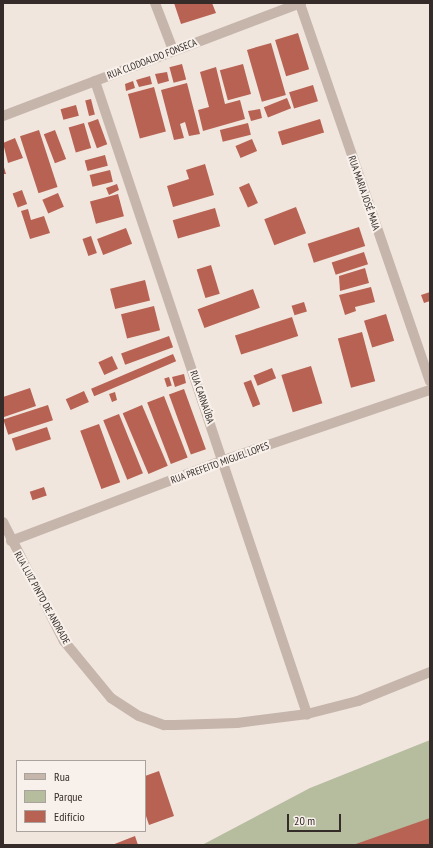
<!DOCTYPE html>
<html>
<head>
<meta charset="utf-8">
<style>
	body { margin:0 }
	#map { position:relative; width:433px; height:848px; overflow:hidden; background:#f0e6de; font-family:"PT Sans Narrow",sans-serif }
	div>[style] { position:absolute }
	[style*='--x'] { left:calc(var(--x)*1px); top:calc(var(--y)*1px); width:calc(var(--w)*1px); rotate:calc(var(--a)*1deg) }
	.green>* { inset:0; background:#b6bd9f }
	.building>* { inset:0; background:#b86253; transform-origin:0 0 }
	.minor>* { height:10px; margin:-5px; padding:0 5px; transform-origin:5px; border-radius:5px; background:#c6b5ab }
	span { translate:-50% -50%; white-space:nowrap; text-align:center; line-height:1.15; -webkit-text-stroke:4px #f8f0ea; paint-order:stroke }
	.street-label { font-size:10px; color:#352c29 }
	.frame { position:absolute; inset:0; border:4px solid #352c29; pointer-events:none }
	.legend { position:absolute; left:16px; top:760px; width:130px; height:72px; box-sizing:border-box; background:#f8f0ea; border:1px solid #aaa29d; margin:0; padding:5px 7px; list-style:none; font-size:12px; color:#352c29 }
	.legend li { display:flex; align-items:center; gap:8px; height:20px }
	.legend b { width:20px; border:1px solid #aaa29d }
	.scale { position:absolute; left:287px; top:814px; width:54px; height:18px; box-sizing:border-box; border:2px solid #352c29; border-top:0; padding-left:5px; font-size:12px; line-height:14px; white-space:nowrap; color:#352c29; -webkit-text-stroke:3px #f8f0ea; paint-order:stroke }
</style>
</head>
<body>
<div id="map">
	<div class="green">
		<div style="clip-path:polygon(430px 740px,430px 845px,202px 845px,310px 788px)"></div>
	</div>
	<div class="building">
		<div style="clip-path:polygon(174px 3px,212px 3px,216px 13px,181px 24px)"></div>
		<div style="left:298px;top:33px;width:38px;height:24px;rotate:73deg"></div>
		<div style="left:271px;top:43px;width:54px;height:25px;rotate:74deg"></div>
		<div style="left:182px;top:64px;width:16px;height:13px;rotate:75deg"></div>
		<div style="left:243px;top:64px;width:31px;height:24px;rotate:75deg"></div>
		<div style="clip-path:polygon(216px 67px,225px 104px,240px 100px,245px 119px,203px 131px,198px 110px,209px 107px,200px 72px)"></div>
		<div style="clip-path:polygon(167px 72px,169px 81px,158px 84px,155px 74px)"></div>
		<div style="clip-path:polygon(150px 76px,152px 84px,139px 87px,136px 80px)"></div>
		<div style="clip-path:polygon(133px 81px,135px 88px,126px 91px,125px 84px)"></div>
		<div style="clip-path:polygon(187px 83px,200px 134px,189px 136px,185px 122px,180px 124px,184px 138px,174px 140px,161px 90px)"></div>
		<div style="left:313px;top:85px;width:17px;height:25px;rotate:73deg"></div>
		<div style="left:154px;top:87px;width:46px;height:27px;rotate:75deg"></div>
		<div style="left:287px;top:98px;width:11px;height:25px;rotate:68deg"></div>
		<div style="left:91px;top:99px;width:16px;height:6px;rotate:76deg"></div>
		<div style="left:76px;top:105px;width:11px;height:16px;rotate:75deg"></div>
		<div style="clip-path:polygon(260px 109px,262px 118px,251px 121px,248px 111px)"></div>
		<div style="left:98px;top:119px;width:27px;height:11px;rotate:70deg"></div>
		<div style="left:320px;top:119px;width:14px;height:44px;rotate:73deg"></div>
		<div style="left:84px;top:123px;width:26px;height:16px;rotate:74deg"></div>
		<div style="left:248px;top:123px;width:12px;height:29px;rotate:76deg"></div>
		<div style="left:39px;top:130px;width:60px;height:20px;rotate:72deg"></div>
		<div style="left:55px;top:130px;width:31px;height:12px;rotate:69deg"></div>
		<div style="clip-path:polygon(15px 138px,23px 158px,8px 163px,3px 143px)"></div>
		<div style="left:252px;top:139px;width:13px;height:18px;rotate:67deg"></div>
		<div style="left:105px;top:155px;width:11px;height:21px;rotate:75deg"></div>
		<div style="clip-path:polygon(3px 164px,6px 174px,3px 174px)"></div>
		<div style="clip-path:polygon(205px 164px,214px 195px,173px 207px,167px 186px,189px 179px,186px 170px)"></div>
		<div style="left:110px;top:170px;width:12px;height:21px;rotate:76deg"></div>
		<div style="left:249px;top:183px;width:22px;height:11px;rotate:66deg"></div>
		<div style="clip-path:polygon(117px 184px,119px 190px,109px 195px,106px 188px)"></div>
		<div style="left:22px;top:190px;width:15px;height:10px;rotate:70deg"></div>
		<div style="left:58px;top:193px;width:15px;height:17px;rotate:67deg"></div>
		<div style="left:118px;top:194px;width:23px;height:29px;rotate:75deg"></div>
		<div style="left:296px;top:207px;width:28px;height:34px;rotate:69deg"></div>
		<div style="left:215px;top:208px;width:19px;height:44px;rotate:74deg"></div>
		<div style="clip-path:polygon(28px 209px,31px 220px,44px 216px,50px 233px,30px 239px,21px 211px)"></div>
		<div style="left:359px;top:227px;width:20px;height:54px;rotate:72deg"></div>
		<div style="left:126px;top:228px;width:17px;height:31px;rotate:69deg"></div>
		<div style="left:91px;top:236px;width:18px;height:9px;rotate:71deg"></div>
		<div style="left:364px;top:252px;width:13px;height:34px;rotate:72deg"></div>
		<div style="left:211px;top:265px;width:30px;height:15px;rotate:73deg"></div>
		<div style="clip-path:polygon(365px 268px,369px 283px,340px 291px,339px 276px)"></div>
		<div style="left:145px;top:280px;width:21px;height:36px;rotate:76deg"></div>
		<div style="clip-path:polygon(371px 287px,375px 302px,355px 307px,356px 311px,345px 315px,339px 295px)"></div>
		<div style="left:253px;top:289px;width:20px;height:59px;rotate:70deg"></div>
		<div style="clip-path:polygon(430px 292px,430px 301px,424px 303px,421px 295px)"></div>
		<div style="left:304px;top:302px;width:10px;height:13px;rotate:73deg"></div>
		<div style="left:154px;top:306px;width:25px;height:34px;rotate:76deg"></div>
		<div style="left:386px;top:314px;width:28px;height:23px;rotate:73deg"></div>
		<div style="left:292px;top:317px;width:20px;height:60px;rotate:72deg"></div>
		<div style="left:362px;top:332px;width:51px;height:25px;rotate:75deg"></div>
		<div style="left:169px;top:336px;width:12px;height:51px;rotate:70deg"></div>
		<div style="left:173px;top:354px;width:8px;height:89px;rotate:67deg"></div>
		<div style="left:112px;top:356px;width:14px;height:15px;rotate:65deg"></div>
		<div style="left:311px;top:366px;width:39px;height:31px;rotate:73deg"></div>
		<div style="left:272px;top:368px;width:11px;height:20px;rotate:68deg"></div>
		<div style="clip-path:polygon(184px 374px,186px 383px,175px 387px,172px 377px)"></div>
		<div style="left:169px;top:377px;width:9px;height:5px;rotate:72deg"></div>
		<div style="left:251px;top:380px;width:26px;height:8px;rotate:69deg"></div>
		<div style="clip-path:polygon(30px 388px,36px 406px,4px 417px,3px 397px)"></div>
		<div style="left:184px;top:389px;width:64px;height:16px;rotate:70deg"></div>
		<div style="left:84px;top:391px;width:12px;height:20px;rotate:66deg"></div>
		<div style="clip-path:polygon(115px 392px,117px 400px,112px 402px,109px 394px)"></div>
		<div style="left:164px;top:396px;width:66px;height:18px;rotate:69deg"></div>
		<div style="left:48px;top:405px;width:16px;height:47px;rotate:72deg"></div>
		<div style="left:142px;top:405px;width:66px;height:21px;rotate:67deg"></div>
		<div style="left:119px;top:414px;width:64px;height:17px;rotate:68deg"></div>
		<div style="left:99px;top:424px;width:62px;height:20px;rotate:70deg"></div>
		<div style="left:47px;top:427px;width:13px;height:37px;rotate:72deg"></div>
		<div style="left:44px;top:487px;width:9px;height:15px;rotate:72deg"></div>
		<div style="clip-path:polygon(159px 771px,174px 816px,149px 825px,145px 813px,145px 776px)"></div>
		<div style="clip-path:polygon(430px 818px,430px 845px,353px 845px)"></div>
		<div style="clip-path:polygon(135px 836px,138px 845px,112px 845px)"></div>
	</div>
	<div class="minor">
		<div style="--x:155;--y:3;--w:50;--a:69"></div>
		<div style="--x:300;--y:4;--w:399;--a:71"></div>
		<div style="--x:95;--y:81;--w:668;--a:71.48"></div>
		<div style="--x:3;--y:116;--w:319;--a:-20.8"></div>
		<div style="--x:3;--y:522;--w:134;--a:62.9"></div>
		<div style="--x:64;--y:641;--w:74;--a:50.5"></div>
		<div style="--x:111;--y:698;--w:33;--a:33"></div>
		<div style="--x:139;--y:716;--w:27;--a:20"></div>
		<div style="--x:164;--y:725;--w:11;--a:0"></div>
		<div style="--x:175;--y:725;--w:62;--a:-1.8"></div>
		<div style="--x:237;--y:723;--w:71;--a:-7.3"></div>
		<div style="--x:307;--y:714;--w:53;--a:-14.3"></div>
		<div style="--x:358;--y:701;--w:78;--a:-21.9"></div>
		<div style="--x:11;--y:541;--w:228;--a:-20.8"></div>
		<div style="--x:224;--y:460;--w:218;--a:-18.8"></div>
	</div>
	<div class="street-label">
		<span style="left:152px;top:59px;rotate:-21deg">RUA CLODOALDO FONSECA</span>
		<span style="left:364px;top:193px;rotate:71deg">RUA MARIA JOSÉ MAIA</span>
		<span style="left:202px;top:397px;rotate:71deg">RUA CARNAÚBA</span>
		<span style="left:220px;top:463px;rotate:-20deg">RUA PREFEITO MIGUEL LOPES</span>
		<span style="left:42px;top:598px;rotate:61deg">RUA LUIZ PINTO DE ANDRADE</span>
	</div>
	<div class="frame"></div>
	<ul class="legend">
	<li><b style="height:5px;background:#c6b5ab"></b>Rua</li>
	<li><b style="height:11px;background:#b6bd9f"></b>Parque</li>
	<li><b style="height:11px;background:#b86253"></b>Edifício</li>
	</ul>
	<div class="scale">20 m</div>
</div>
</body>
</html>
